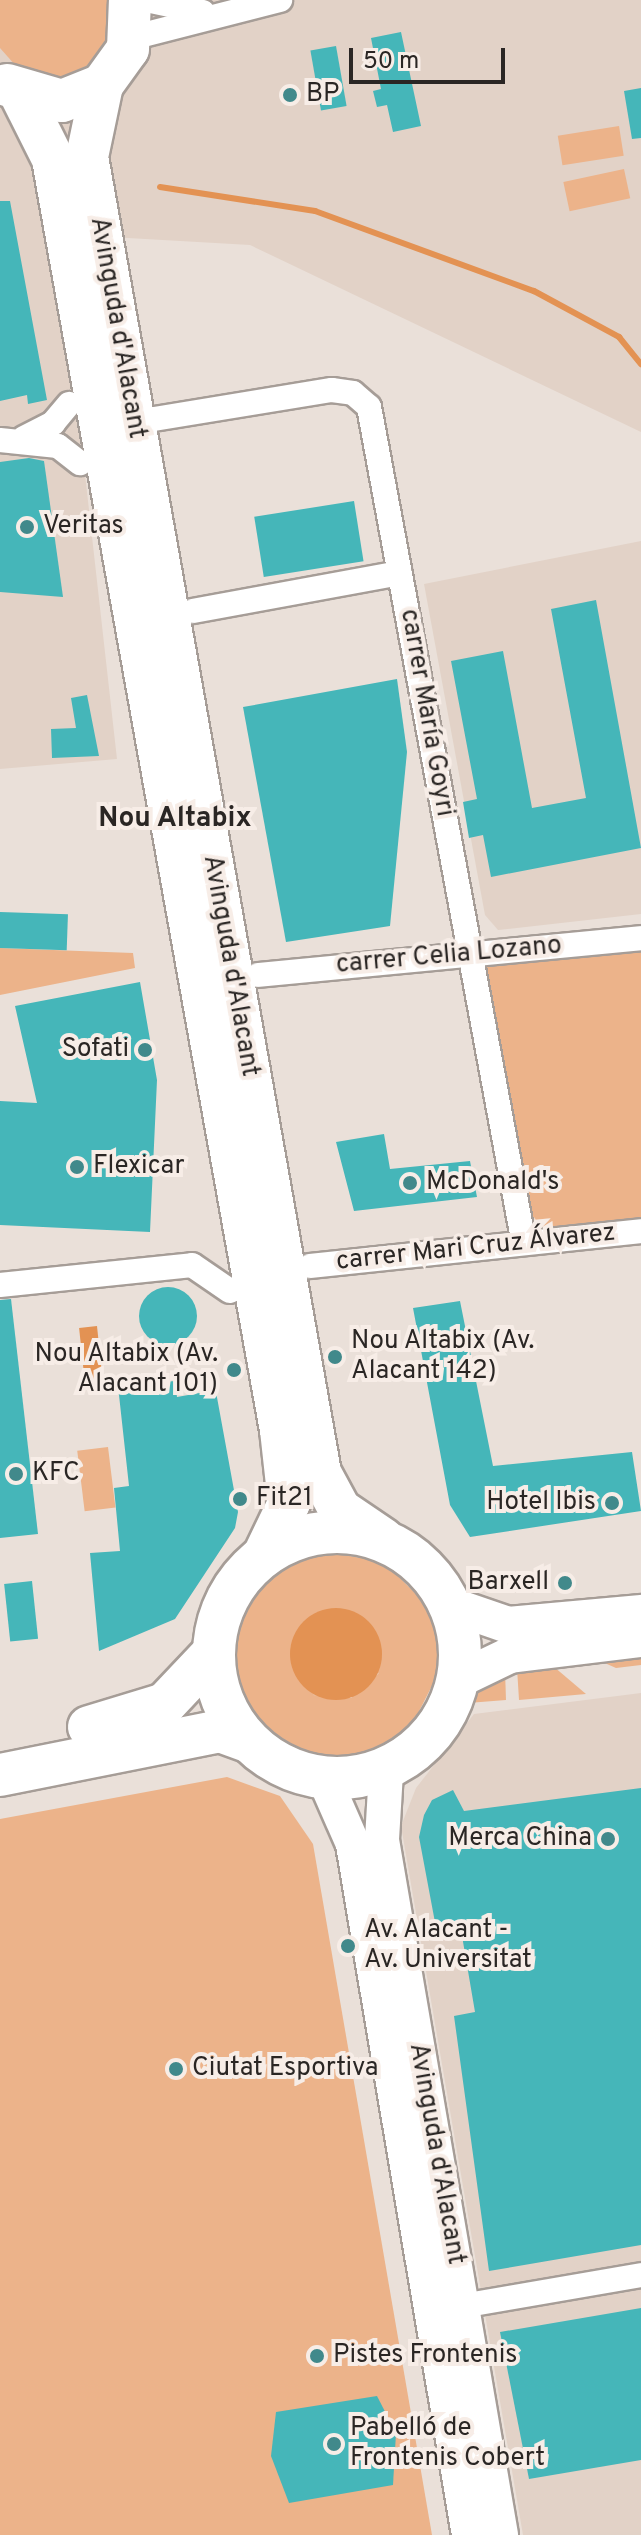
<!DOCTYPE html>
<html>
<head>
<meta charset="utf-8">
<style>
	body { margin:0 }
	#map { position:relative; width:641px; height:2535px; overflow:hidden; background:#eae0d9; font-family:Overpass,sans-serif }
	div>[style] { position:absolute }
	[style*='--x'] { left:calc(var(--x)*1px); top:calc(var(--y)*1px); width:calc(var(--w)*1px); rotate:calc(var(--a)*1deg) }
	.built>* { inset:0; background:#e2d2c7 }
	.green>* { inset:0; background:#ecb38a; transform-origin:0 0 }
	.water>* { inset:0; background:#e39253; transform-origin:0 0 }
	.round { border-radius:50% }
	.stream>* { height:6px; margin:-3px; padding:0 3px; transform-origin:3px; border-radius:3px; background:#e39253 }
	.building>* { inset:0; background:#45b6b9; transform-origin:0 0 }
	.roads { filter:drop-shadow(2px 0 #a69d97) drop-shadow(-2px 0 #a69d97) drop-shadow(0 2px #a69d97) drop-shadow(0 -2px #a69d97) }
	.street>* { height:24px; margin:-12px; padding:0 12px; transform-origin:12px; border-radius:12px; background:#fff }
	.secondary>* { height:34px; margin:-17px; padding:0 17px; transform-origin:17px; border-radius:17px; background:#fff }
	.primary>* { height:36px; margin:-18px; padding:0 18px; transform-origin:18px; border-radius:18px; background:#fff }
	.highway>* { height:42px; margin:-21px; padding:0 21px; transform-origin:21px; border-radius:21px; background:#fff }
	.highway>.ring { margin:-21px; padding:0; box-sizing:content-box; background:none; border:42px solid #fff; border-radius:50% }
	.dots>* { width:22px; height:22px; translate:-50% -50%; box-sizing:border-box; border:4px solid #f7ede7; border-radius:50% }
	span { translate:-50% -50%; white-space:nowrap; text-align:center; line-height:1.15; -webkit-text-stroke:8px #f7ede7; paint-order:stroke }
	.poi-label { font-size:26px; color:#2a2624 }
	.left { translate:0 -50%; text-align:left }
	.right { translate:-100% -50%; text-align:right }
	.street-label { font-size:26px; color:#2a2624 }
	.neighbourhood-label { font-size:28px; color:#2a2624; font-weight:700 }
	.scale { position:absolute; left:349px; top:48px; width:156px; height:36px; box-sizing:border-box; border:4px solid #2a2624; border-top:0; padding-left:10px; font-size:24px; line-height:28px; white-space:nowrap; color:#2a2624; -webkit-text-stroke:6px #f7ede7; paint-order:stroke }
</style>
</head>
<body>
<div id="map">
	<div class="built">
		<div style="clip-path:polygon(0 0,641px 0,641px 432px,250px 245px,58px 234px,117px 759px,0 769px)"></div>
		<div style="clip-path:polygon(641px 541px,641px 914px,498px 930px,485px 915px,424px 584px)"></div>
		<div style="clip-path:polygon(641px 1693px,641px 2535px,523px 2535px,401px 1826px,416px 1788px,474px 1714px)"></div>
	</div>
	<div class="green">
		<div style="clip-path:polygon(0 0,110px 0,109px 46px,72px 79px,23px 74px,0 48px)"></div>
		<div style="left:619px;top:126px;width:30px;height:62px;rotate:81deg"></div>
		<div style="left:624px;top:169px;width:30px;height:62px;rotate:78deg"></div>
		<div style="clip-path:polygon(641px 938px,641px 1231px,523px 1239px,470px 954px)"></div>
		<div style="clip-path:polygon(0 948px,133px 953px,135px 968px,0 995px)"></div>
		<div style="left:108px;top:1447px;width:61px;height:31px;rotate:83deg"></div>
		<div style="clip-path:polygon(evenodd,321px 1551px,384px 1562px,430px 1608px,439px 1639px,439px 1672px,410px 1729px,380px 1750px,345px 1759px,309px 1756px,276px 1740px,251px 1714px,235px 1681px,233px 1645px,242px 1610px,263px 1581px,321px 1551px,379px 1673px,351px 1698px,313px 1695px,379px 1673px)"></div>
		<div style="clip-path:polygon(641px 1650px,641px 1665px,616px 1668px,589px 1656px)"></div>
		<div style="clip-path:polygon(553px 1666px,586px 1694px,519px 1700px,517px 1668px)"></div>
		<div style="clip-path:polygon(505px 1670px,506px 1700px,468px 1703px,477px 1690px)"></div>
		<div style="clip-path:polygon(227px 1777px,280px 1796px,313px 1844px,432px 2535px,0 2535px,0 1819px)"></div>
	</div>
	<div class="water">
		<div style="left:97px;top:1326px;width:62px;height:18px;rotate:84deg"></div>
		<div class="round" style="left:290px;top:1608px;width:92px;height:92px"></div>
	</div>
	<div class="stream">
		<div style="--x:160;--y:187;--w:157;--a:8.8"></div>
		<div style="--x:315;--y:211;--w:233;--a:20.1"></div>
		<div style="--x:534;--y:291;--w:97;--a:28.4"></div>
		<div style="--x:619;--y:337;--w:35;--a:51"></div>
	</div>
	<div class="building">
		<div style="clip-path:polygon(401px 32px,421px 126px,393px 132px,387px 105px,377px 107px,373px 91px,381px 89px,371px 38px)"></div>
		<div style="left:336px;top:46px;width:61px;height:26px;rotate:80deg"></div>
		<div style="clip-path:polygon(641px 88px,641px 138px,632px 139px,624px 91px)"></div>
		<div style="clip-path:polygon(0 201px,10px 201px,47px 400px,28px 404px,27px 395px,0 401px)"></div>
		<div style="clip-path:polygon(29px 458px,44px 461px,63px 597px,0 592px,0 462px)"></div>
		<div style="left:354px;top:501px;width:61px;height:101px;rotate:81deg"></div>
		<div style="clip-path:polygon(596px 600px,641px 848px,491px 877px,483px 835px,469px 838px,463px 802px,477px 799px,451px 661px,503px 651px,532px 808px,586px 798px,551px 609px)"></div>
		<div style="clip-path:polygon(397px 679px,407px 752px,390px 926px,286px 942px,243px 707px)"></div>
		<div style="clip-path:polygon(87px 695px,99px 756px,52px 758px,51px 729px,76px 728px,71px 698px)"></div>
		<div style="left:0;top:912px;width:68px;height:36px;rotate:2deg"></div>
		<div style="clip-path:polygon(140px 982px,157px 1080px,150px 1232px,0 1225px,0 1101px,37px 1103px,15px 1006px)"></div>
		<div style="clip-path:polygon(384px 1134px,390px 1169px,470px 1161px,477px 1197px,354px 1211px,336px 1142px)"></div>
		<div class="round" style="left:139px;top:1287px;width:58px;height:58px"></div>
		<div style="clip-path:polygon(11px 1299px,38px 1534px,0 1538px,0 1300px)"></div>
		<div style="clip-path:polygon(460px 1301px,493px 1466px,632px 1452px,641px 1511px,470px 1537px,450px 1505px,413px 1308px)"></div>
		<div style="clip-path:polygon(175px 1381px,177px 1397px,205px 1392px,214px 1381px,238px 1512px,235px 1528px,175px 1619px,99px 1651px,90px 1553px,120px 1551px,114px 1488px,129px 1486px,118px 1386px)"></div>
		<div style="left:32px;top:1581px;width:58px;height:28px;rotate:84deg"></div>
		<div style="clip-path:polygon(641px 1788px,641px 2245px,489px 2271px,454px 2016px,475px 2012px,461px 1930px,437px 1933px,419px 1837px,424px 1815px,432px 1800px,453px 1790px,464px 1811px)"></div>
		<div style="clip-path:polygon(641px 2308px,641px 2460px,529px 2479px,500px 2332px)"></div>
		<div style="clip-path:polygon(377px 2396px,396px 2433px,393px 2485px,289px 2503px,271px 2456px,276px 2412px)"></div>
	</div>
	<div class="roads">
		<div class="street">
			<div style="--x:146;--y:0;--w:58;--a:11.9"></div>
			<div style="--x:131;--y:38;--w:154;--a:-14.3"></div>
			<div style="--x:154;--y:419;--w:180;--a:-9.3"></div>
			<div style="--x:332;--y:390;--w:21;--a:8"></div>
			<div style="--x:353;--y:393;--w:21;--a:41"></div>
			<div style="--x:369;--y:407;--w:846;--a:79.51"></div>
			<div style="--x:24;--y:438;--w:33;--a:-27"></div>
			<div style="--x:53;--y:423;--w:25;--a:-50"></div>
			<div style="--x:0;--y:440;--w:58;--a:5.9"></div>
			<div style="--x:58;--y:446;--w:28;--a:38"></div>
			<div style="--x:193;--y:611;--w:210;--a:-10.4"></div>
			<div style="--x:258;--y:975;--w:385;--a:-5.5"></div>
			<div style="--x:310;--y:1266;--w:333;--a:-6"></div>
			<div style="--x:0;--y:1285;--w:193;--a:-5.9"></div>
			<div style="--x:192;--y:1265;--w:46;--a:34.4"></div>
			<div style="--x:462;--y:2306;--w:182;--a:-9.8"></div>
		</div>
		<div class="secondary">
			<div style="--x:386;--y:1772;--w:68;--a:93.4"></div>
			<div style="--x:382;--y:1840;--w:705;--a:80.28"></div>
			<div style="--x:324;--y:1778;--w:72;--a:66.3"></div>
			<div style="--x:353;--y:1844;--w:701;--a:80.47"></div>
		</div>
		<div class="primary">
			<div style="--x:450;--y:1605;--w:61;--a:19"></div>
			<div style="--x:508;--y:1625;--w:134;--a:-5.2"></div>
			<div style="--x:458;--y:1680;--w:58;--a:-25.7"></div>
			<div style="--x:510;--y:1655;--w:132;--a:-7"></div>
		</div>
		<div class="highway">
			<div style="--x:7;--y:85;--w:57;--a:16.2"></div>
			<div style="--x:62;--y:101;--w:43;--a:-21.8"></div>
			<div style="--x:102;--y:85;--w:44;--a:-54.2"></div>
			<div style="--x:128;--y:49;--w:49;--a:-87.7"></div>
			<div style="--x:102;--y:85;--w:74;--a:101.8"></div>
			<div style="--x:87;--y:157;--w:1336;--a:79.96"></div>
			<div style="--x:320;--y:1473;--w:42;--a:61.6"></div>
			<div style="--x:340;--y:1510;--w:52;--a:34"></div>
			<div style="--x:20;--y:93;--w:74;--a:63.4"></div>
			<div style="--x:53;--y:159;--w:1291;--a:79.83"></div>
			<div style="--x:281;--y:1430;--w:73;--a:83.7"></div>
			<div style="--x:289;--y:1503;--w:55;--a:115.6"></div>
			<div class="ring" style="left:214px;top:1532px;width:204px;height:204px"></div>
			<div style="--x:89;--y:1727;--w:79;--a:-16.8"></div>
			<div style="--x:165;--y:1704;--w:70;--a:-46.7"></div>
			<div style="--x:0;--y:1775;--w:224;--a:-11.3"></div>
			<div style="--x:220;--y:1731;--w:30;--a:20"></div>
		</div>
	</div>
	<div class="dots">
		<div style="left:290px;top:95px;background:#41898b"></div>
		<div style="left:27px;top:527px;background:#41898b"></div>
		<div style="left:145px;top:1050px;background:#41898b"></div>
		<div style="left:77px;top:1167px;background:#41898b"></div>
		<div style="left:410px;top:1183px;background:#41898b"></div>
		<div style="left:335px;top:1357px;background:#41898b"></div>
		<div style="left:234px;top:1370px;background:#41898b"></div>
		<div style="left:16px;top:1474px;background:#41898b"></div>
		<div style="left:240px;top:1499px;background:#41898b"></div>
		<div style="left:612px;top:1503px;background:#41898b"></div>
		<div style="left:565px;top:1583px;background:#41898b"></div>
		<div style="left:608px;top:1839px;background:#41898b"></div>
		<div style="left:348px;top:1946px;background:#41898b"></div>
		<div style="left:176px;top:2069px;background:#41898b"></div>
		<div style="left:317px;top:2356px;background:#41898b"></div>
		<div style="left:334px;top:2444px;background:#41898b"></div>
	</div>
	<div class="poi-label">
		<span class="left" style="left:306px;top:95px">BP</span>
		<span class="left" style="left:43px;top:527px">Veritas</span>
		<span class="right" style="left:129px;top:1050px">Sofati</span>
		<span class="left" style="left:93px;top:1167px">Flexicar</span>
		<span class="left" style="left:426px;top:1183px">McDonald's</span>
		<span class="left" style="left:351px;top:1357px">Nou Altabix (Av.<br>Alacant 142)</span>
		<span class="right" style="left:218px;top:1370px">Nou Altabix (Av.<br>Alacant 101)</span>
		<span class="left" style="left:32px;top:1474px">KFC</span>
		<span class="left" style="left:256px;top:1499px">Fit21</span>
		<span class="right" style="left:596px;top:1503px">Hotel Ibis</span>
		<span class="right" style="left:549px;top:1583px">Barxell</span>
		<span class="right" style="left:592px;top:1839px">Merca China</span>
		<span class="left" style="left:364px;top:1946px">Av. Alacant -<br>Av. Universitat</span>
		<span class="left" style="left:192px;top:2069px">Ciutat Esportiva</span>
		<span class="left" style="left:333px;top:2356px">Pistes Frontenis</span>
		<span class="left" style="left:350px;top:2444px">Pabelló de<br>Frontenis Cobert</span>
	</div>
	<div class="street-label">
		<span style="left:117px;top:328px;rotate:80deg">Avinguda d'Alacant</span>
		<span style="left:426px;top:713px;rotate:80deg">carrer María Goyri</span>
		<span style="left:449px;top:956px;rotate:-5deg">carrer Celia Lozano</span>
		<span style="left:230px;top:966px;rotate:80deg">Avinguda d'Alacant</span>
		<span style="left:476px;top:1248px;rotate:-6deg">carrer Mari Cruz Álvarez</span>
		<span style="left:436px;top:2154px;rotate:80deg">Avinguda d'Alacant</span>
	</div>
	<div class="neighbourhood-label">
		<span style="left:175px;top:819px">Nou Altabix</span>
	</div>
	<div class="scale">50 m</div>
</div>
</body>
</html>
